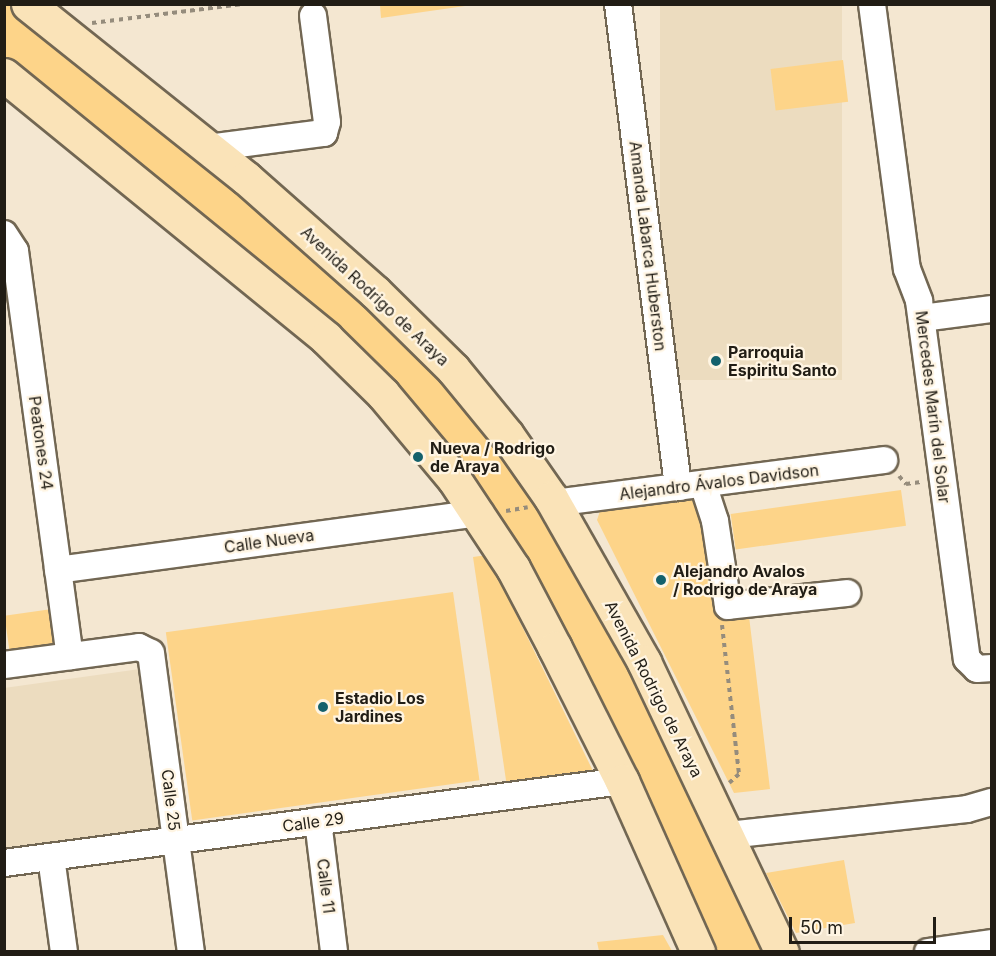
<!DOCTYPE html>
<html>
<head>
<meta charset="utf-8">
<style>
	body { margin:0 }
	#map { position:relative; width:996px; height:956px; overflow:hidden; background:#f4e7d1; font-family:Inter,sans-serif }
	div>[style] { position:absolute }
	[style*='--x'] { left:calc(var(--x)*1px); top:calc(var(--y)*1px); width:calc(var(--w)*1px); rotate:calc(var(--a)*1deg) }
	.built>* { inset:0; background:#ecdcbf; transform-origin:0 0 }
	.green>* { inset:0; background:#fdd489; transform-origin:0 0 }
	.path>* { height:4px; margin-top:-2px; transform-origin:0; background:repeating-linear-gradient(90deg,#958c7c 0 4.5px,transparent 0 9px) }
	.roads { filter:drop-shadow(2px 0 #726753) drop-shadow(-2px 0 #726753) drop-shadow(0 2px #726753) drop-shadow(0 -2px #726753) }
	.minor>* { height:26px; margin:-13px; padding:0 13px; transform-origin:13px; border-radius:13px; background:#fff }
	.major>* { height:33px; margin:-16.5px; padding:0 16.5px; transform-origin:16.5px; border-radius:16.5px; background:#fae3b8 }
	.dots>* { width:16px; height:16px; translate:-50% -50%; box-sizing:border-box; border:3px solid #fff5e3; border-radius:50% }
	span { translate:-50% -50%; white-space:nowrap; text-align:center; line-height:1.15; -webkit-text-stroke:4.5px #fff5e3; paint-order:stroke }
	.street-label { font-size:16px; color:#211d15 }
	.poi-label { font-size:16px; color:#211d15; font-weight:700 }
	.left { translate:0 -50%; text-align:left }
	.frame { position:absolute; inset:0; border:6px solid #211d15; pointer-events:none }
	.scale { position:absolute; left:789px; top:917px; width:147px; height:27px; box-sizing:border-box; border:3px solid #211d15; border-top:0; padding-left:8px; font-size:18px; line-height:21px; white-space:nowrap; color:#211d15; -webkit-text-stroke:4px #fff5e3; paint-order:stroke }
</style>
</head>
<body>
<div id="map">
	<div class="built">
		<div style="left:660px;top:5px;width:182px;height:375px"></div>
		<div style="clip-path:polygon(140px 669px,163px 836px,5px 857px,4px 688px)"></div>
	</div>
	<div class="green">
		<div style="clip-path:polygon(4px 5px,14px 5px,240px 185px,449px 385px,540px 506px,720px 839px,773px 951px,710px 951px,635px 771px,528px 560px,479px 484px,439px 435px,378px 371px,5px 59px)"></div>
		<div style="clip-path:polygon(472px 5px,381px 18px,380px 5px,380px 4px)"></div>
		<div style="left:843px;top:60px;width:42px;height:73px;rotate:83deg"></div>
		<div style="left:901px;top:490px;width:36px;height:172px;rotate:82deg"></div>
		<div style="clip-path:polygon(714px 494px,728px 610px,748px 608px,770px 789px,734px 793px,597px 520px,601px 508px)"></div>
		<div style="clip-path:polygon(487px 555px,594px 773px,507px 787px,473px 557px)"></div>
		<div style="left:453px;top:592px;width:190px;height:290px;rotate:82deg"></div>
		<div style="left:59px;top:608px;width:41px;height:55px;rotate:82deg"></div>
		<div style="clip-path:polygon(844px 860px,855px 923px,796px 933px,766px 873px)"></div>
		<div style="clip-path:polygon(663px 935px,672px 951px,599px 951px,597px 942px)"></div>
	</div>
	<div class="path">
		<div style="--x:92;--y:23;--w:152;--a:-7.2"></div>
		<div style="--x:899;--y:476;--w:11;--a:49"></div>
		<div style="--x:906;--y:484;--w:15;--a:-8"></div>
		<div style="--x:506;--y:511;--w:22;--a:-10"></div>
		<div style="--x:722;--y:625;--w:150;--a:83.5"></div>
		<div style="--x:739;--y:774;--w:13;--a:138"></div>
	</div>
	<div class="roads">
		<div class="minor">
			<div style="--x:618;--y:4;--w:487;--a:82.9"></div>
			<div style="--x:872;--y:4;--w:267;--a:82.5"></div>
			<div style="--x:907;--y:269;--w:34;--a:69"></div>
			<div style="--x:919;--y:301;--w:361;--a:82.4"></div>
			<div style="--x:967;--y:659;--w:14;--a:45"></div>
			<div style="--x:977;--y:669;--w:15;--a:-4"></div>
			<div style="--x:208;--y:148;--w:117;--a:-7.4"></div>
			<div style="--x:324;--y:133;--w:11;--a:-75"></div>
			<div style="--x:327;--y:122;--w:107;--a:-97.5"></div>
			<div style="--x:4;--y:234;--w:20;--a:57"></div>
			<div style="--x:15;--y:251;--w:409;--a:82.3"></div>
			<div style="--x:922;--y:318;--w:71;--a:-7.3"></div>
			<div style="--x:703;--y:484;--w:39;--a:72"></div>
			<div style="--x:715;--y:521;--w:86;--a:81.3"></div>
			<div style="--x:728;--y:606;--w:120;--a:-6.2"></div>
			<div style="--x:554;--y:503;--w:333;--a:-7.4"></div>
			<div style="--x:58;--y:570;--w:426;--a:-7.7"></div>
			<div style="--x:4;--y:665;--w:136;--a:-7.6"></div>
			<div style="--x:139;--y:647;--w:13;--a:27"></div>
			<div style="--x:151;--y:653;--w:302;--a:82.4"></div>
			<div style="--x:318;--y:821;--w:132;--a:83"></div>
			<div style="--x:728;--y:835;--w:240;--a:-6.2"></div>
			<div style="--x:967;--y:809;--w:26;--a:-16"></div>
			<div style="--x:51;--y:857;--w:96;--a:82.2"></div>
			<div style="--x:4;--y:863;--w:623;--a:-7.56"></div>
			<div style="--x:928;--y:952;--w:65;--a:-8"></div>
		</div>
		<div class="major">
			<div style="--x:28;--y:4;--w:279;--a:38.6"></div>
			<div style="--x:246;--y:178;--w:172;--a:41.5"></div>
			<div style="--x:375;--y:292;--w:110;--a:44.6"></div>
			<div style="--x:453;--y:369;--w:85;--a:50.7"></div>
			<div style="--x:507;--y:435;--w:77;--a:55.1"></div>
			<div style="--x:551;--y:498;--w:189;--a:60.4"></div>
			<div style="--x:644;--y:662;--w:321;--a:64.6"></div>
			<div style="--x:4;--y:75;--w:416;--a:39.2"></div>
			<div style="--x:326;--y:338;--w:80;--a:44.5"></div>
			<div style="--x:383;--y:394;--w:111;--a:50.1"></div>
			<div style="--x:454;--y:479;--w:107;--a:56.5"></div>
			<div style="--x:513;--y:568;--w:90;--a:62.3"></div>
			<div style="--x:555;--y:648;--w:149;--a:63.3"></div>
			<div style="--x:622;--y:781;--w:187;--a:66"></div>
		</div>
	</div>
	<div class="dots">
		<div style="left:716px;top:361px;background:#14616c"></div>
		<div style="left:418px;top:457px;background:#14616c"></div>
		<div style="left:661px;top:580px;background:#14616c"></div>
		<div style="left:323px;top:707px;background:#14616c"></div>
	</div>
	<div class="street-label">
		<span style="left:648px;top:246px;rotate:83deg">Amanda Labarca Huberston</span>
		<span style="left:375px;top:296px;rotate:43deg">Avenida Rodrigo de Araya</span>
		<span style="left:933px;top:407px;rotate:83deg">Mercedes Marín del Solar</span>
		<span style="left:41px;top:443px;rotate:82deg">Peatones 24</span>
		<span style="left:719px;top:482px;rotate:-7deg">Alejandro Ávalos Davidson</span>
		<span style="left:269px;top:541px;rotate:-8deg">Calle Nueva</span>
		<span style="left:654px;top:689px;rotate:63deg">Avenida Rodrigo de Araya</span>
		<span style="left:171px;top:800px;rotate:83deg">Calle 25</span>
		<span style="left:313px;top:822px;rotate:-8deg">Calle 29</span>
		<span style="left:326px;top:886px;rotate:83deg">Calle 11</span>
	</div>
	<div class="poi-label">
		<span class="left" style="left:728px;top:361px">Parroquia<br>Espiritu Santo</span>
		<span class="left" style="left:430px;top:457px">Nueva / Rodrigo<br>de Araya</span>
		<span class="left" style="left:673px;top:580px">Alejandro Avalos<br>/ Rodrigo de Araya</span>
		<span class="left" style="left:335px;top:707px">Estadio Los<br>Jardines</span>
	</div>
	<div class="frame"></div>
	<div class="scale">50 m</div>
</div>
</body>
</html>
